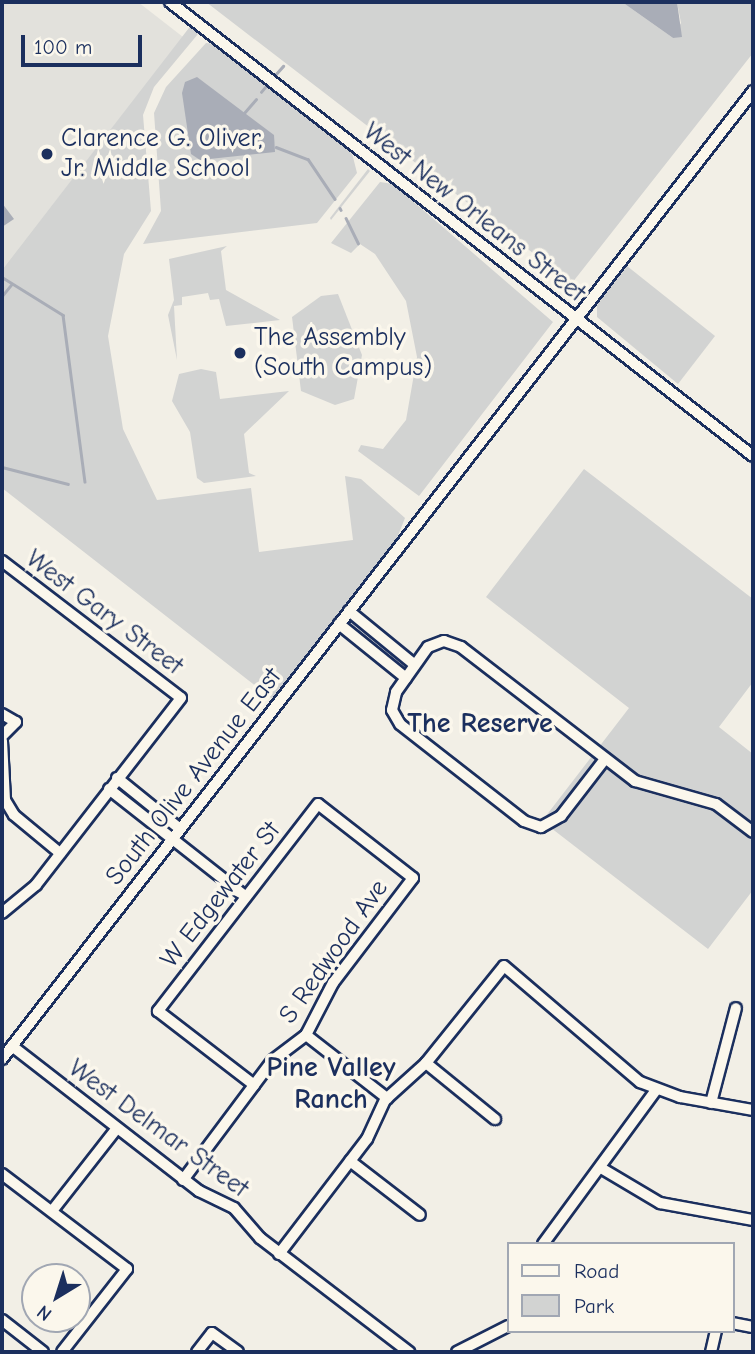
<!DOCTYPE html>
<html>
<head>
<meta charset="utf-8">
<style>
	body { margin:0 }
	#map { position:relative; width:755px; height:1354px; overflow:hidden; background:#f2efe6; font-family:"Comic Neue",sans-serif }
	div>[style] { position:absolute }
	[style*='--x'] { left:calc(var(--x)*1px); top:calc(var(--y)*1px); width:calc(var(--w)*1px); rotate:calc(var(--a)*1deg) }
	.built>* { inset:0; background:#e2e1dc }
	.green>* { inset:0; background:#d2d3d2 }
	.water>* { inset:0; background:#a9adb7 }
	.stream>* { height:2.5px; margin:-1.25px; padding:0 1.25px; transform-origin:1.25px; border-radius:1.25px; background:#a9adb7 }
	.roads { filter:drop-shadow(2px 0 #1b2f5e) drop-shadow(-2px 0 #1b2f5e) drop-shadow(0 2px #1b2f5e) drop-shadow(0 -2px #1b2f5e) }
	.minor>* { height:10px; margin:-5px; padding:0 5px; transform-origin:5px; border-radius:5px; background:#fbf7ec }
	.dots>* { width:19px; height:19px; translate:-50% -50%; box-sizing:border-box; border:4px solid #fbf7ec; border-radius:50% }
	span { translate:-50% -50%; white-space:nowrap; text-align:center; line-height:1.15; -webkit-text-stroke:7px #fbf7ec; paint-order:stroke }
	.poi-label { font-size:26px; color:#1b2f5e }
	.left { translate:0 -50%; text-align:left }
	.street-label { font-size:26px; color:#1b2f5e }
	.neighbourhood-label { font-size:28px; color:#1b2f5e; font-weight:700 }
	.frame { position:absolute; inset:0; border:4px solid #1b2f5e; pointer-events:none }
	.legend { position:absolute; left:507px; top:1242px; width:228px; height:91px; box-sizing:border-box; background:#fbf7ec; border:2px solid #a1a7b3; margin:0; padding:9px 12px; list-style:none; font-size:21px; color:#1b2f5e }
	.legend li { display:flex; align-items:center; gap:14px; height:35px }
	.legend b { width:35px; border:2px solid #a1a7b3 }
	.north { position:absolute; left:21px; top:1263px; width:70px; height:70px; box-sizing:border-box; background:#fbf7ec; border:2px solid #a1a7b3; border-radius:50%; rotate:218deg; font-size:19px; font-weight:700; line-height:28px; text-align:center; color:#1b2f5e }
	.north::after { content:''; display:block; margin:auto; width:24px; height:32px; background:#1b2f5e; clip-path:polygon(50% 0,100% 100%,50% 72%,0 100%) }
	.scale { position:absolute; left:21px; top:35px; width:121px; height:32px; box-sizing:border-box; border:4px solid #1b2f5e; border-top:0; padding-left:9px; font-size:21px; line-height:24px; white-space:nowrap; color:#1b2f5e; -webkit-text-stroke:5px #fbf7ec; paint-order:stroke }
</style>
</head>
<body>
<div id="map">
	<div class="built">
		<div style="clip-path:polygon(2px 2px,138px 2px,183px 37px,2px 270px)"></div>
	</div>
	<div class="green">
		<div style="clip-path:polygon(206px 2px,622px 2px,673px 38px,681px 23px,677px 2px,753px 2px,753px 53px,572px 283px)"></div>
		<div style="clip-path:polygon(192px 24px,198px 34px,154px 87px,143px 115px,151px 211px,124px 254px,108px 336px,123px 429px,157px 500px,251px 488px,259px 552px,353px 540px,345px 476px,361px 479px,405px 518px,393px 548px,275px 701px,2px 488px,2px 270px)"></div>
		<div style="clip-path:polygon(206px 43px,217px 44px,351px 149px,357px 173px,317px 223px,143px 244px,161px 211px,154px 113px,166px 87px)"></div>
		<div style="clip-path:polygon(368px 169px,370px 171px,331px 220px,330px 218px)"></div>
		<div style="clip-path:polygon(380px 182px,393px 184px,553px 322px,419px 496px,358px 451px,361px 445px,383px 449px,406px 420px,417px 357px,406px 301px,375px 254px,360px 244px,351px 253px,331px 243px)"></div>
		<div style="clip-path:polygon(227px 246px,221px 251px,226px 290px,280px 320px,226px 326px,219px 299px,210px 300px,208px 293px,182px 297px,182px 305px,174px 306px,177px 360px,168px 315px,174px 300px,169px 259px)"></div>
		<div style="clip-path:polygon(627px 266px,715px 336px,678px 384px,597px 317px,597px 305px)"></div>
		<div style="clip-path:polygon(338px 294px,362px 355px,354px 399px,335px 405px,301px 391px,292px 317px,321px 296px)"></div>
		<div style="clip-path:polygon(201px 369px,216px 372px,220px 399px,289px 391px,244px 434px,249px 473px,256px 476px,204px 483px,197px 478px,190px 432px,172px 401px,179px 374px)"></div>
		<div style="clip-path:polygon(584px 469px,753px 599px,753px 682px,719px 727px,753px 754px,753px 890px,708px 949px,542px 821px,629px 708px,486px 597px)"></div>
	</div>
	<div class="water">
		<div style="clip-path:polygon(622px 2px,677px 2px,682px 37px,673px 38px)"></div>
		<div style="clip-path:polygon(197px 77px,274px 135px,275px 152px,200px 160px,191px 154px,182px 93px,185px 82px)"></div>
		<div style="clip-path:polygon(2px 203px,14px 219px,2px 227px)"></div>
	</div>
	<div class="stream">
		<div style="--x:275;--y:75;--w:12;--a:-48"></div>
		<div style="--x:261;--y:92;--w:8;--a:-50"></div>
		<div style="--x:244;--y:113;--w:18;--a:-49"></div>
		<div style="--x:276;--y:147;--w:34;--a:21"></div>
		<div style="--x:308;--y:159;--w:48;--a:56"></div>
		<div style="--x:340;--y:208;--w:2;--a:63"></div>
		<div style="--x:346;--y:218;--w:28;--a:64"></div>
		<div style="--x:2;--y:277;--w:72;--a:31.9"></div>
		<div style="--x:63;--y:315;--w:168;--a:82.5"></div>
		<div style="--x:2;--y:296;--w:14;--a:-51"></div>
		<div style="--x:2;--y:467;--w:68;--a:14.4"></div>
	</div>
	<div class="roads">
		<div class="minor">
			<div style="--x:170;--y:2;--w:739;--a:37.91"></div>
			<div style="--x:2;--y:561;--w:225;--a:37.4"></div>
			<div style="--x:181;--y:698;--w:237;--a:127.8"></div>
			<div style="--x:36;--y:885;--w:44;--a:140.5"></div>
			<div style="--x:349;--y:611;--w:85;--a:39.3"></div>
			<div style="--x:339;--y:624;--w:86;--a:38.9"></div>
			<div style="--x:2;--y:714;--w:16;--a:30"></div>
			<div style="--x:16;--y:722;--w:20;--a:135"></div>
			<div style="--x:2;--y:741;--w:59;--a:87.1"></div>
			<div style="--x:5;--y:800;--w:17;--a:59"></div>
			<div style="--x:14;--y:815;--w:60;--a:39.6"></div>
			<div style="--x:605;--y:759;--w:72;--a:127.7"></div>
			<div style="--x:561;--y:816;--w:23;--a:151"></div>
			<div style="--x:541;--y:827;--w:18;--a:-161"></div>
			<div style="--x:524;--y:821;--w:157;--a:-142"></div>
			<div style="--x:400;--y:724;--w:16;--a:-120"></div>
			<div style="--x:392;--y:710;--w:18;--a:-77"></div>
			<div style="--x:396;--y:692;--w:55;--a:-54.6"></div>
			<div style="--x:428;--y:647;--w:17;--a:-21"></div>
			<div style="--x:444;--y:641;--w:18;--a:19"></div>
			<div style="--x:461;--y:647;--w:220;--a:37.6"></div>
			<div style="--x:635;--y:781;--w:84;--a:15.9"></div>
			<div style="--x:716;--y:804;--w:46;--a:37.1"></div>
			<div style="--x:117;--y:778;--w:81;--a:39"></div>
			<div style="--x:109;--y:789;--w:174;--a:38.2"></div>
			<div style="--x:306;--y:1035;--w:103;--a:37.9"></div>
			<div style="--x:12;--y:1046;--w:237;--a:37.8"></div>
			<div style="--x:199;--y:1191;--w:39;--a:26"></div>
			<div style="--x:234;--y:1208;--w:40;--a:49"></div>
			<div style="--x:260;--y:1238;--w:188;--a:37.4"></div>
			<div style="--x:2;--y:1059;--w:1225;--a:-52.19"></div>
			<div style="--x:426;--y:1063;--w:89;--a:39.1"></div>
			<div style="--x:711;--y:1103;--w:98;--a:-75.3"></div>
			<div style="--x:350;--y:1161;--w:88;--a:37.6"></div>
			<div style="--x:601;--y:1168;--w:69;--a:30.7"></div>
			<div style="--x:660;--y:1203;--w:95;--a:10.4"></div>
			<div style="--x:2;--y:1174;--w:157;--a:37.2"></div>
			<div style="--x:127;--y:1269;--w:105;--a:128.1"></div>
			<div style="--x:183;--y:1180;--w:119;--a:-53.2"></div>
			<div style="--x:254;--y:1085;--w:31;--a:-53"></div>
			<div style="--x:273;--y:1060;--w:41;--a:-37.1"></div>
			<div style="--x:306;--y:1035;--w:59;--a:-62.6"></div>
			<div style="--x:333;--y:983;--w:132;--a:-52.7"></div>
			<div style="--x:413;--y:878;--w:120;--a:-142.1"></div>
			<div style="--x:318;--y:804;--w:262;--a:127.7"></div>
			<div style="--x:158;--y:1011;--w:121;--a:37.6"></div>
			<div style="--x:52;--y:1211;--w:105;--a:-51.9"></div>
			<div style="--x:543;--y:1244;--w:191;--a:-53.7"></div>
			<div style="--x:279;--y:1254;--w:145;--a:-52.6"></div>
			<div style="--x:367;--y:1139;--w:43;--a:-65.2"></div>
			<div style="--x:385;--y:1100;--w:55;--a:-42.1"></div>
			<div style="--x:426;--y:1063;--w:124;--a:-51.2"></div>
			<div style="--x:504;--y:966;--w:179;--a:40.5"></div>
			<div style="--x:640;--y:1082;--w:43;--a:20.6"></div>
			<div style="--x:680;--y:1097;--w:74;--a:10.1"></div>
			<div style="--x:2;--y:1320;--w:52;--a:38"></div>
			<div style="--x:732;--y:1323;--w:21;--a:11"></div>
			<div style="--x:197;--y:1352;--w:24;--a:-52"></div>
			<div style="--x:212;--y:1333;--w:32;--a:36"></div>
			<div style="--x:457;--y:1352;--w:57;--a:-27"></div>
			<div style="--x:711;--y:1352;--w:22;--a:-77"></div>
		</div>
	</div>
	<div class="dots">
		<div style="left:47px;top:154px;background:#1b2f5e"></div>
		<div style="left:240px;top:353px;background:#1b2f5e"></div>
	</div>
	<div class="poi-label">
		<span class="left" style="left:61px;top:154px">Clarence G. Oliver,<br>Jr. Middle School</span>
		<span class="left" style="left:254px;top:353px">The Assembly<br>(South Campus)</span>
	</div>
	<div class="street-label">
		<span style="left:474px;top:213px;rotate:38deg">West New Orleans Street</span>
		<span style="left:104px;top:613px;rotate:37deg">West Gary Street</span>
		<span style="left:194px;top:777px;rotate:-52deg">South Olive Avenue East</span>
		<span style="left:221px;top:895px;rotate:-52deg">W Edgewater St</span>
		<span style="left:334px;top:952px;rotate:-55deg">S Redwood Ave</span>
		<span style="left:158px;top:1129px;rotate:36deg">West Delmar Street</span>
	</div>
	<div class="neighbourhood-label">
		<span style="left:480px;top:723px">The Reserve</span>
		<span style="left:331px;top:1083px">Pine Valley<br>Ranch</span>
	</div>
	<div class="frame"></div>
	<ul class="legend">
	<li><b style="height:9px;background:#fbf7ec"></b>Road</li>
	<li><b style="height:19px;background:#d2d3d2"></b>Park</li>
	</ul>
	<div class="north">N</div>
	<div class="scale">100 m</div>
</div>
</body>
</html>
